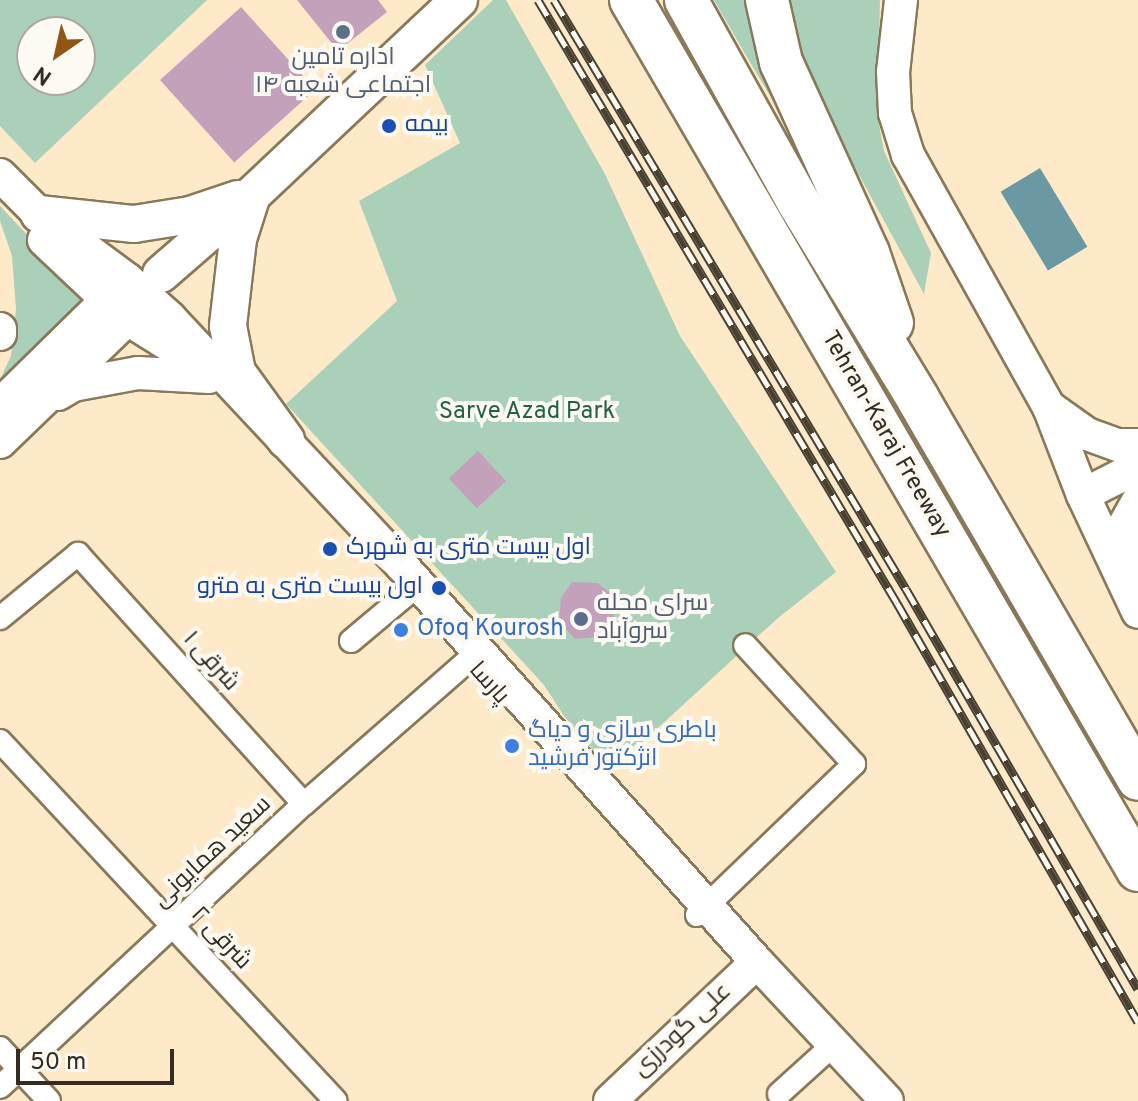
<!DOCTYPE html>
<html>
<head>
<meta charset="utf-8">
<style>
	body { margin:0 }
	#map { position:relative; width:1138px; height:1101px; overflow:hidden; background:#feeac8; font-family:Overpass,Cairo,sans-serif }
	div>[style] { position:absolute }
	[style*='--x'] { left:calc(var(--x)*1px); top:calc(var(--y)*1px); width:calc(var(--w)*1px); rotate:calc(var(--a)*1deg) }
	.green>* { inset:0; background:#aad0ba }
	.water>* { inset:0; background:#6a99a3; transform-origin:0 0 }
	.building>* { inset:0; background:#c3a1ba; transform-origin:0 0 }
	.roads { filter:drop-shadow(2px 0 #897859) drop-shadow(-2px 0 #897859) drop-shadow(0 2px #897859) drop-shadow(0 -2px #897859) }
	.street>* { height:22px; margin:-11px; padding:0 11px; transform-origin:11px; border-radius:11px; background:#fff }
	.secondary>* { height:32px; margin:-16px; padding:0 16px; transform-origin:16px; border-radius:16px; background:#fff }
	.primary>* { height:36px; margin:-18px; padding:0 18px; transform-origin:18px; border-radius:18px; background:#fff }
	.highway>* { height:42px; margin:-21px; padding:0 21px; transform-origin:21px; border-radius:21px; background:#fff }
	.rail>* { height:9px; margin-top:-4.5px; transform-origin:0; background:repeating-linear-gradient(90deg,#fdf9f3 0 18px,#494031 0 36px); box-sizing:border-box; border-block:2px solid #494031 }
	.dots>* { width:22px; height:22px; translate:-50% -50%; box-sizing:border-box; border:4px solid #fdf9f3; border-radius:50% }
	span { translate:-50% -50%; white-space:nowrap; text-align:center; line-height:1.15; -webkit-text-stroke:8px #fdf9f3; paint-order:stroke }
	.service-label { font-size:24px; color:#4e5e75 }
	.left { translate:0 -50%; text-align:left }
	.transit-label { font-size:24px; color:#164399 }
	.right { translate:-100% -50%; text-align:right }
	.park-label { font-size:24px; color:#226345 }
	.street-label { font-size:24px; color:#342c1f }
	.shop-label { font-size:24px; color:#366cbe }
	.north { position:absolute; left:16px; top:16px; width:80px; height:80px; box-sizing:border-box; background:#fdf9f3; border:2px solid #ada79e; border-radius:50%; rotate:214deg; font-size:22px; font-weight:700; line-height:32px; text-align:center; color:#342c1f }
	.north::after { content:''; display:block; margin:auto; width:28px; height:36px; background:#915514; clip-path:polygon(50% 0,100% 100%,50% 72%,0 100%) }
	.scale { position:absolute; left:16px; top:1049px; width:158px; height:36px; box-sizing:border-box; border:4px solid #342c1f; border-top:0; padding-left:10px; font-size:24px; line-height:28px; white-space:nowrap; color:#342c1f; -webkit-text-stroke:6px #fdf9f3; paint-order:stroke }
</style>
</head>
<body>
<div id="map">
	<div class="green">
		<div style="clip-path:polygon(evenodd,0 0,207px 0,35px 163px,0 126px,0 0,32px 32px,80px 32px,80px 80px,32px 80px,32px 32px)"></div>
		<div style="clip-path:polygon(493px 0,506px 0,605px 174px,680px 336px,836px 572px,778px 618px,611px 771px,564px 716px,544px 685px,286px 404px,397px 301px,359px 201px,460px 143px,425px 65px)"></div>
		<div style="clip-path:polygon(714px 0,749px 0,784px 119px,748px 59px)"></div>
		<div style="clip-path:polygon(779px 0,880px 0,878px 119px,884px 151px,931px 253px,924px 294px,786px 41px)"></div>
		<div style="clip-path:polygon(0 206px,88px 299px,0 389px,0 379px,11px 356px,16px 309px,12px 256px,0 221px)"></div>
	</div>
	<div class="water">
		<div style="left:1040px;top:168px;width:92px;height:46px;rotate:59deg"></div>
	</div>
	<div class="building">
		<div style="clip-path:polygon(297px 0,378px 0,387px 12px,338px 51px)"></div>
		<div style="left:241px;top:7px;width:111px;height:109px;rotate:48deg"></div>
		<div style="left:478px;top:451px;width:41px;height:40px;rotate:47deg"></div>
		<div style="clip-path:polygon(572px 582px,597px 583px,613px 595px,614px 619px,598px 637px,575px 639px,559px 622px,561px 598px)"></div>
	</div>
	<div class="roads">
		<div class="street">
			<div style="--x:0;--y:618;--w:101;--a:-39.4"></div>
			<div style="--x:78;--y:554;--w:337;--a:47.9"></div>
			<div style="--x:351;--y:641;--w:89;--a:-40"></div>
			<div style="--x:0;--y:741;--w:492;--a:47"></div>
			<div style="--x:697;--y:915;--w:218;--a:-43.9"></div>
			<div style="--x:854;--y:764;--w:161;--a:-132.5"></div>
			<div style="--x:0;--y:1048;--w:72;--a:47.2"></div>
			<div style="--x:0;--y:1087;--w:415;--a:-43"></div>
			<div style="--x:304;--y:804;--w:232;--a:-41.2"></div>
			<div style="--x:779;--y:1094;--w:58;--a:-42.2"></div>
		</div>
		<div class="secondary">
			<div style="--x:901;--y:0;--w:72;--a:96.3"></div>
			<div style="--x:893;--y:72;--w:41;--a:87.2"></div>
			<div style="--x:895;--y:113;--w:44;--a:72.8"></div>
			<div style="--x:908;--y:155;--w:289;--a:60.8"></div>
			<div style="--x:1049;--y:407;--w:94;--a:68.9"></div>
			<div style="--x:1083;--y:495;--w:129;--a:64.8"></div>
			<div style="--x:0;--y:175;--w:55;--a:45"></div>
			<div style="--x:39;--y:214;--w:111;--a:36.6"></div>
			<div style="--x:128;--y:280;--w:57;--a:42.1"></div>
			<div style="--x:170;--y:318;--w:341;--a:46.9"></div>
			<div style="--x:403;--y:567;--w:530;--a:48.13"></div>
			<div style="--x:757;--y:962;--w:190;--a:46.9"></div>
			<div style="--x:44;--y:240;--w:117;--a:43.3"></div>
			<div style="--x:129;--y:320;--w:72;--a:31.9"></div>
			<div style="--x:0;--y:329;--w:5;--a:90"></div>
			<div style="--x:58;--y:394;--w:17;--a:-31"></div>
			<div style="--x:73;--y:385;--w:66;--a:-10.5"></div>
			<div style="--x:138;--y:373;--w:71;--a:3.2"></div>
			<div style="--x:0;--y:405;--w:170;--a:-44.5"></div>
			<div style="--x:1049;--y:407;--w:47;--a:35.4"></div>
			<div style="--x:1087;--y:434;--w:33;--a:20"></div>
			<div style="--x:1118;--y:445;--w:20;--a:0"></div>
			<div style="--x:0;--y:442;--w:199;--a:-44"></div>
			<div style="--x:1083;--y:495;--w:62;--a:-27"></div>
			<div style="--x:1129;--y:573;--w:47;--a:-96.1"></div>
			<div style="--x:1124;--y:526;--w:29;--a:-61"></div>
			<div style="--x:610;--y:1101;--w:202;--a:-43.4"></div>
		</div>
		<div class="primary">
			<div style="--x:252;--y:195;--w:46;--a:107.7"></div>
			<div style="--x:238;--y:239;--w:88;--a:96.6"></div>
			<div style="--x:228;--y:326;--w:47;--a:78.9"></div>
			<div style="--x:237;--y:372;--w:84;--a:54.2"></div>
			<div style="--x:39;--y:214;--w:96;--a:6"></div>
			<div style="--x:134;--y:224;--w:57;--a:-9.1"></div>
			<div style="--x:190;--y:215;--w:51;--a:-18.4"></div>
			<div style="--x:161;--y:274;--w:122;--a:-41"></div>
			<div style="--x:253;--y:194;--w:283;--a:-43.3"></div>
		</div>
		<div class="highway">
			<div style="--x:631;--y:0;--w:1007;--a:59.77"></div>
			<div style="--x:686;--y:0;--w:232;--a:60.9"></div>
			<div style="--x:799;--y:203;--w:229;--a:58.7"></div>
			<div style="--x:918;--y:399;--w:439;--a:59.9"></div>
			<div style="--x:767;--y:0;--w:64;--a:77.3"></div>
			<div style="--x:781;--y:62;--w:210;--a:65.5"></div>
			<div style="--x:868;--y:253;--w:74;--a:71.1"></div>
		</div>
	</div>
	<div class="rail">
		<div style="--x:538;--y:0;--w:702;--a:59.23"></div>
		<div style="--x:897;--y:603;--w:483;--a:60.1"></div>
		<div style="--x:554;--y:0;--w:686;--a:59.14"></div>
		<div style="--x:906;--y:589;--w:462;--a:59.9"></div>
	</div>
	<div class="dots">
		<div style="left:343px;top:32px;background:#5c6f8a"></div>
		<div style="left:389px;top:126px;background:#1a4fb4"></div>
		<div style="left:330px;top:549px;background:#1a4fb4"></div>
		<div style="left:439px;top:588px;background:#1a4fb4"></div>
		<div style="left:581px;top:619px;background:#5c6f8a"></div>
		<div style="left:401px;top:630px;background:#3f7fe0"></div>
		<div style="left:512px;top:746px;background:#3f7fe0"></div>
	</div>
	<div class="service-label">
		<span style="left:343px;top:73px">اداره تامین<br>اجتماعی شعبه ۱۴</span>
		<span class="left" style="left:597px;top:619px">سرای محله<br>سروآباد</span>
	</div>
	<div class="transit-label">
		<span class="left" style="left:405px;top:126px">بیمه</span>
		<span class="left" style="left:346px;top:549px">اول بیست متری به شهرک</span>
		<span class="right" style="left:423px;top:588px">اول بیست متری به مترو</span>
	</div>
	<div class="park-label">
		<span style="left:527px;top:413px">Sarve Azad Park</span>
	</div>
	<div class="street-label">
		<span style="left:885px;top:435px;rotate:60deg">Tehran-Karaj Freeway</span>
		<span style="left:210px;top:662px;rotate:48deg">۱ شرقی</span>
		<span style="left:488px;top:684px;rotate:48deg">پارسا</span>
		<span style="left:213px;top:853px;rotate:-43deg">سعید همایونی</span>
		<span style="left:220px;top:939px;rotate:47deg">۲ شرقی</span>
		<span style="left:683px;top:1031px;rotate:-43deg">علی گودرزی</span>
	</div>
	<div class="shop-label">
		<span class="left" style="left:417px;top:630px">Ofoq Kourosh</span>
		<span class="left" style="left:528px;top:746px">باطری سازی و دیاگ<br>انژکتور فرشید</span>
	</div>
	<div class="north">N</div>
	<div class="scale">50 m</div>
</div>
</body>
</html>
